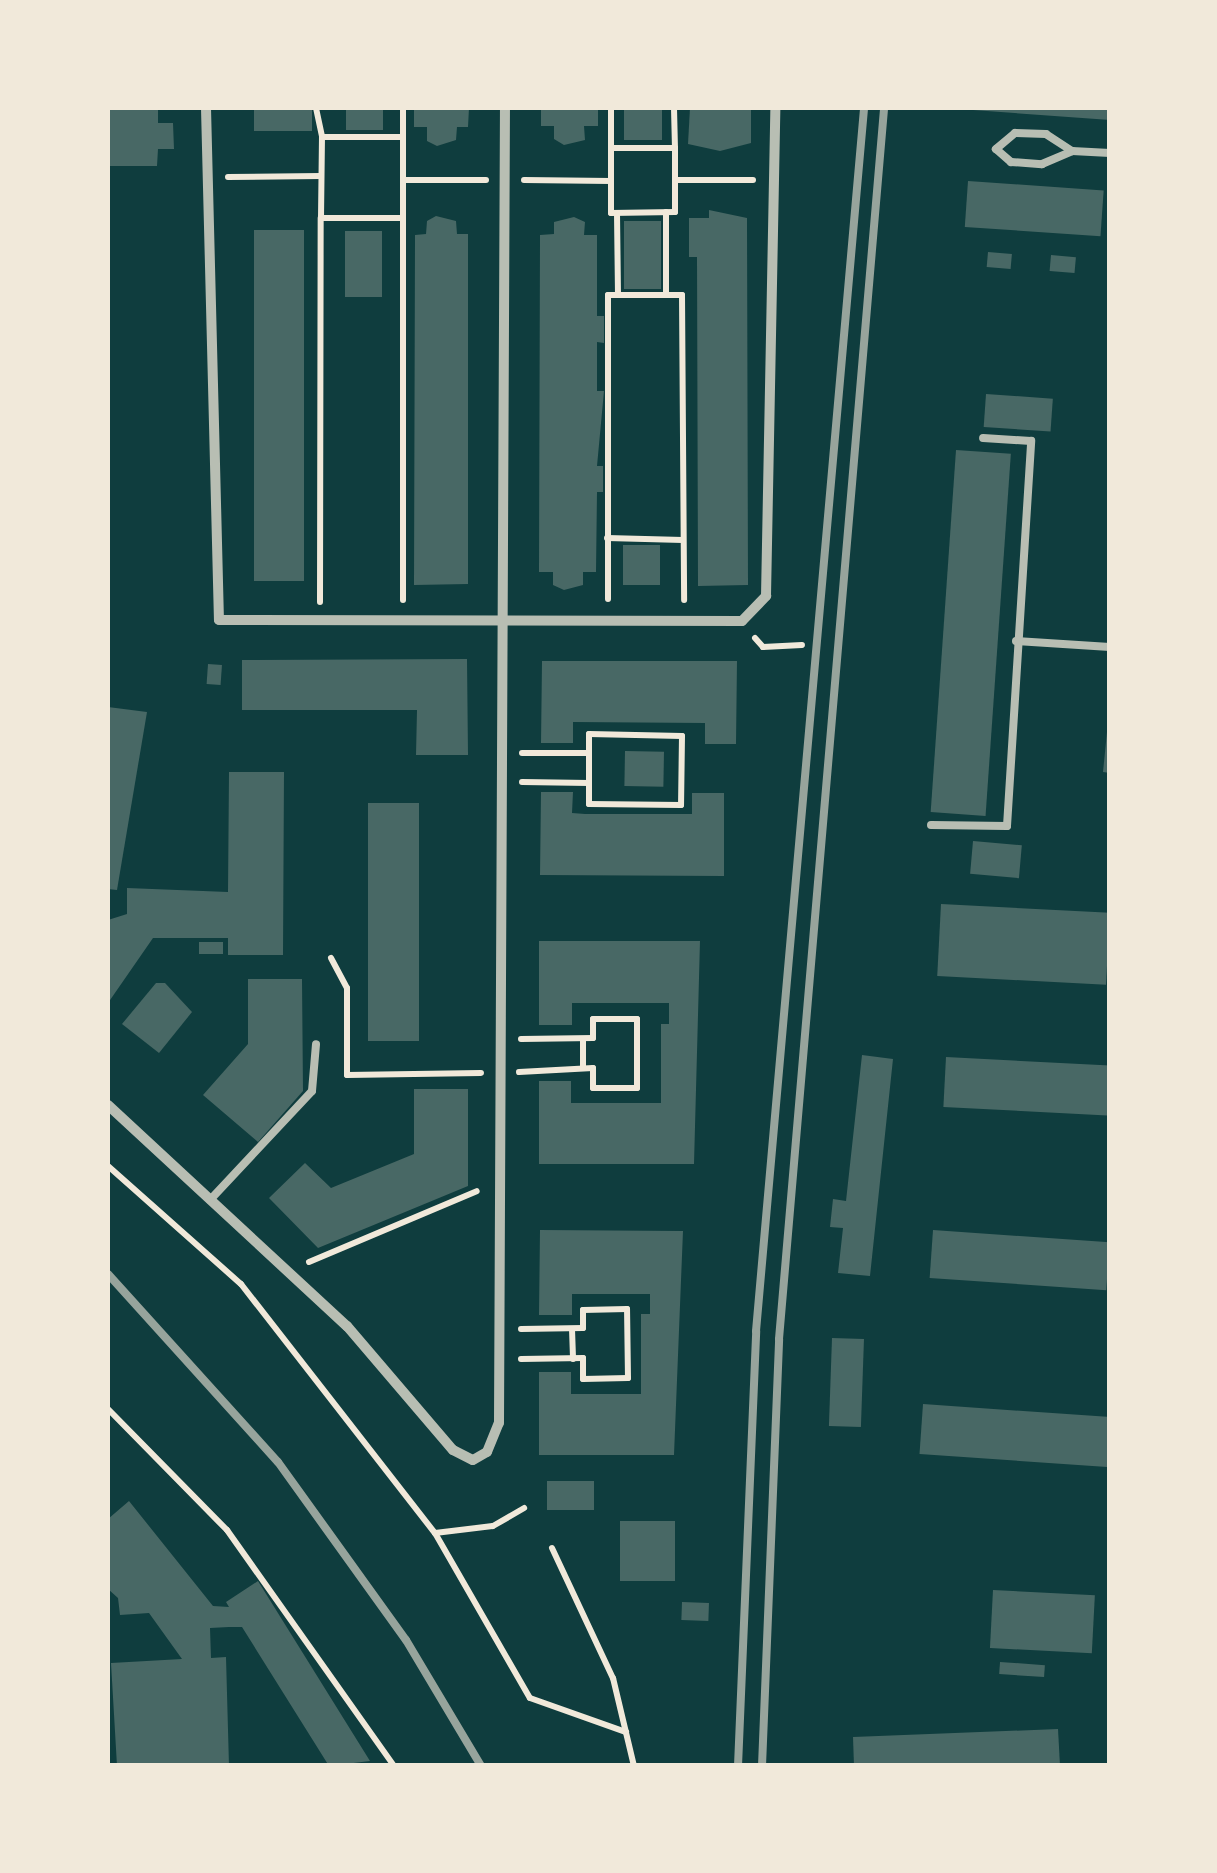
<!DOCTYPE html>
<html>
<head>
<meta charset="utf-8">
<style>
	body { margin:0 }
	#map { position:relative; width:1217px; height:1873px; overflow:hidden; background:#0f3d3e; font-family:"Space Grotesk",sans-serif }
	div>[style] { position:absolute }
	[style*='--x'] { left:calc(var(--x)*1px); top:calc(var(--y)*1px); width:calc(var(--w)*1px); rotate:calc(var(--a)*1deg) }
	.building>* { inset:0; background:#486865; transform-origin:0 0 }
	.path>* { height:6px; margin:-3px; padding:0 3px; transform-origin:3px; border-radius:3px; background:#f1e9da }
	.service>* { height:8px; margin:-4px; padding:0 4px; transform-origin:4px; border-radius:4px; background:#b8beb3 }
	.minor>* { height:10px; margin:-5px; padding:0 5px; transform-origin:5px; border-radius:5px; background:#b8beb3 }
	.rail>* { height:8px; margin:-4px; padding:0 4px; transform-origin:4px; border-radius:4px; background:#97a49c }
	span { translate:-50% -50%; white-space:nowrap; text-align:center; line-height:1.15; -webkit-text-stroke:10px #f1e9da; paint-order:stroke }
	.frame { position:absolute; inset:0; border:110px solid #f1e9da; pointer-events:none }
</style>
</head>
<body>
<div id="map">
	<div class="building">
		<div style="clip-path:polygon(108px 108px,158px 108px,158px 123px,173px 123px,174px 149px,158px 149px,157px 166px,108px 166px)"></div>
		<div style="left:254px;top:108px;width:58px;height:23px"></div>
		<div style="left:346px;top:108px;width:37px;height:22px"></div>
		<div style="clip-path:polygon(414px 108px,469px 108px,468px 127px,457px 127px,456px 140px,437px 146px,427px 141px,427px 127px,414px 127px)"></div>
		<div style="clip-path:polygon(541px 108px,598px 108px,598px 126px,584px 126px,585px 140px,564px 145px,554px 139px,554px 126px,541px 126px)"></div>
		<div style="left:624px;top:108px;width:38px;height:32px"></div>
		<div style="clip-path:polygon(690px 108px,751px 108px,751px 143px,720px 151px,688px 144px)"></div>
		<div style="clip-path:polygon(973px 108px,1110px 108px,1110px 120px,973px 110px)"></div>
		<div style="left:968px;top:181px;width:136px;height:46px;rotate:4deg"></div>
		<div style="clip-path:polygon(709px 210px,747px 218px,748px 585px,698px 586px,697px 257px,689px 257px,689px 218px,709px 218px)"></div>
		<div style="clip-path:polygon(436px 216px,456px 221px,457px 234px,468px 234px,468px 584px,414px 585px,415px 235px,426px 234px,427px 221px)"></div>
		<div style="clip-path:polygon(574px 217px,585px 222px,584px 235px,597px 235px,597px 316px,604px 316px,604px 343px,597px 342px,597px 391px,604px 391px,597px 466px,603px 466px,603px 492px,597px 492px,596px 572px,583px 572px,583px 585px,564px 590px,553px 585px,553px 572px,539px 572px,540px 235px,554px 234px,554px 222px)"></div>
		<div style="left:624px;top:221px;width:37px;height:68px"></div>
		<div style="left:254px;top:230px;width:50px;height:351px"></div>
		<div style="left:345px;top:231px;width:37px;height:66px"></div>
		<div style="left:988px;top:252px;width:24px;height:15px;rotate:5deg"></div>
		<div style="left:1051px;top:255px;width:25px;height:16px;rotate:5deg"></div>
		<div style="left:986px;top:394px;width:67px;height:33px;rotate:4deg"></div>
		<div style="left:956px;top:450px;width:55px;height:363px;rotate:4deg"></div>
		<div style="left:623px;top:545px;width:37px;height:40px"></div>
		<div style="clip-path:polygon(467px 659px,468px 755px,416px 755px,417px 710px,242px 710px,242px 660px)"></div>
		<div style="clip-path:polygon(542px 661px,737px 661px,736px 744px,705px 744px,705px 723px,573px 722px,573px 743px,541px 743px)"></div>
		<div style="left:208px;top:664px;width:14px;height:20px;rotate:4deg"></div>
		<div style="clip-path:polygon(108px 707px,147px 712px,117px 890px,108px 889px)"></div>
		<div style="clip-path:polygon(1107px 732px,1110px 732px,1110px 773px,1103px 772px)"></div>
		<div style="left:625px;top:751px;width:39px;height:35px;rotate:1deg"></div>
		<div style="clip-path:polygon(229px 772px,284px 772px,283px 955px,228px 955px,228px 938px,153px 938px,108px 1003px,108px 920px,127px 914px,127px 888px,228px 892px)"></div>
		<div style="clip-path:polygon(541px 792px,573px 792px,572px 813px,585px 814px,692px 814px,692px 793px,724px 793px,724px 876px,540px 875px)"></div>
		<div style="left:368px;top:803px;width:51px;height:238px"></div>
		<div style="left:973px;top:841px;width:49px;height:33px;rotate:5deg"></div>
		<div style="left:941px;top:904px;width:169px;height:72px;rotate:3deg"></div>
		<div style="clip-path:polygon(539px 941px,700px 941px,694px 1164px,539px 1164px,539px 1081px,571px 1081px,571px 1103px,661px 1103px,661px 1024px,669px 1024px,669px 1003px,572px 1003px,572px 1025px,539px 1025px)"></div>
		<div style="left:199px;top:942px;width:24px;height:12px"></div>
		<div style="clip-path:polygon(248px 979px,302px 979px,303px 1091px,258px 1142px,203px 1095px,248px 1044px)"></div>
		<div style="clip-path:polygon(156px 983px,165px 983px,192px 1012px,159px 1053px,122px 1024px)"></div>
		<div style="clip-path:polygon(862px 1055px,893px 1059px,870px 1276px,838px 1273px,843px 1228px,830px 1227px,833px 1199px,846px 1201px)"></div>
		<div style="left:946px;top:1057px;width:164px;height:50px;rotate:3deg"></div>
		<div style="clip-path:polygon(414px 1089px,468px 1089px,468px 1186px,318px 1248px,269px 1198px,305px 1163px,331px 1188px,414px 1154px)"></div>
		<div style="clip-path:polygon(540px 1230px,683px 1231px,674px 1455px,539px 1455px,539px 1372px,571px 1372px,571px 1394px,641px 1394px,641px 1314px,650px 1314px,650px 1294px,572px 1294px,572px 1315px,539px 1315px)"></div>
		<div style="left:933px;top:1230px;width:177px;height:48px;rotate:4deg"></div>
		<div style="left:832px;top:1338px;width:32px;height:88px;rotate:2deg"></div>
		<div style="left:923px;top:1404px;width:188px;height:50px;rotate:4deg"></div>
		<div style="left:547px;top:1481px;width:47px;height:29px"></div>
		<div style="clip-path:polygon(129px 1501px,213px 1606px,229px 1607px,226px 1602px,258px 1581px,370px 1761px,329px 1766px,242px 1627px,229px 1627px,210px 1628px,211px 1658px,226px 1657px,229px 1766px,117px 1766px,111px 1663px,182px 1659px,149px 1613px,120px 1615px,118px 1598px,108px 1589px,108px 1519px)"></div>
		<div style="left:620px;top:1521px;width:55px;height:60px"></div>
		<div style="left:993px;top:1590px;width:102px;height:58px;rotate:3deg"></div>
		<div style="left:682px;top:1602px;width:27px;height:18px;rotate:2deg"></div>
		<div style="left:1000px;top:1662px;width:45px;height:12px;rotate:4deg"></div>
		<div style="clip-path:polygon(1058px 1729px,1060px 1766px,854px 1766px,853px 1737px)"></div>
	</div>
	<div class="path">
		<div style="--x:316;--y:108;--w:30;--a:78"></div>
		<div style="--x:403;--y:108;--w:29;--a:90"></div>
		<div style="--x:674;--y:108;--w:40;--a:88.6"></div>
		<div style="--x:322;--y:137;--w:81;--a:0"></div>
		<div style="--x:403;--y:137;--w:81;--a:90"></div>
		<div style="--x:403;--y:218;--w:82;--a:180"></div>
		<div style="--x:321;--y:218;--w:81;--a:-89.3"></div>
		<div style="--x:611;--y:148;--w:64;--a:0"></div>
		<div style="--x:675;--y:148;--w:64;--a:90"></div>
		<div style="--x:675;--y:212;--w:64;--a:179.1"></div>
		<div style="--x:611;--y:213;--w:65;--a:-90"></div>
		<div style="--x:611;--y:148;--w:40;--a:-90"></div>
		<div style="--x:228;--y:177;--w:93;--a:-0.6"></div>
		<div style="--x:403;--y:180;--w:83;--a:0"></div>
		<div style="--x:524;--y:180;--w:87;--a:0.7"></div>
		<div style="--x:675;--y:180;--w:78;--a:0"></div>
		<div style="--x:666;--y:212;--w:83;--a:90"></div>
		<div style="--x:666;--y:295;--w:16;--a:0"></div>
		<div style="--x:682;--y:295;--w:305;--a:89.6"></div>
		<div style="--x:618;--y:295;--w:48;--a:0"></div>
		<div style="--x:607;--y:538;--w:76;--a:1.5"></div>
		<div style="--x:608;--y:599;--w:304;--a:-90"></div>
		<div style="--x:608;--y:295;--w:10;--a:0"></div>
		<div style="--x:618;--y:295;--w:82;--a:-90.7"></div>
		<div style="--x:403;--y:600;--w:382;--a:-90"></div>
		<div style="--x:320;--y:602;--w:384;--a:-89.9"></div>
		<div style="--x:755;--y:638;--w:12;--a:48"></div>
		<div style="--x:763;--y:647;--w:39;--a:-3"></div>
		<div style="--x:522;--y:753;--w:67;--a:0"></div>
		<div style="--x:589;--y:753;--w:19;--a:-90"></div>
		<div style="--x:589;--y:734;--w:93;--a:1.2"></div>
		<div style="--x:682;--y:736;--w:69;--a:90.8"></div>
		<div style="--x:681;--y:805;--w:92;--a:-179.4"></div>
		<div style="--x:589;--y:804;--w:21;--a:-90"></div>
		<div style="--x:589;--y:783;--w:67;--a:-179.1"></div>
		<div style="--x:589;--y:783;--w:30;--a:-90"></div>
		<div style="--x:331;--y:958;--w:34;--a:62"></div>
		<div style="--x:347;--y:988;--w:87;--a:90"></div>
		<div style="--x:347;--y:1075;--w:134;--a:-0.9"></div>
		<div style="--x:583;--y:1039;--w:29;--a:90"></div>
		<div style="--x:519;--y:1072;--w:74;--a:-3.1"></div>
		<div style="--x:593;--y:1068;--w:20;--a:90"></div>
		<div style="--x:593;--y:1088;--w:44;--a:0"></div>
		<div style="--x:637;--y:1088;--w:69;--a:-90"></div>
		<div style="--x:637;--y:1019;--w:44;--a:180"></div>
		<div style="--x:593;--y:1019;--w:19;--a:90"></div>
		<div style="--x:593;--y:1038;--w:72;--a:179.2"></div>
		<div style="--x:108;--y:1166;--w:178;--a:41.6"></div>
		<div style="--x:241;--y:1284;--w:316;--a:52.1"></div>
		<div style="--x:435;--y:1533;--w:190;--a:60.1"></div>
		<div style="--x:530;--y:1698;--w:102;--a:19.5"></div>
		<div style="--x:309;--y:1262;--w:182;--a:-22.9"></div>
		<div style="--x:572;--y:1329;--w:30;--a:88"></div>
		<div style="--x:521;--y:1359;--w:62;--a:-0.9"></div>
		<div style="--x:583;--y:1358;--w:21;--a:90"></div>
		<div style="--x:583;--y:1379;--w:45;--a:-1.3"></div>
		<div style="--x:628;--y:1378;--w:69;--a:-90.8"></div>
		<div style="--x:627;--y:1309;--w:44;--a:178.7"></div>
		<div style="--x:583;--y:1310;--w:18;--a:90"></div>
		<div style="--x:583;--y:1328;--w:62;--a:179.1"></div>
		<div style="--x:108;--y:1409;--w:170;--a:45.5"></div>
		<div style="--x:227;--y:1530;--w:289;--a:54.7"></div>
		<div style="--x:435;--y:1533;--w:58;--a:-6.9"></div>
		<div style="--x:493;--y:1526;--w:36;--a:-30"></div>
		<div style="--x:552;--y:1548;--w:144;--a:64.9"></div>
		<div style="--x:613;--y:1678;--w:90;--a:76.6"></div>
	</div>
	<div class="service">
		<div style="--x:1072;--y:151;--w:31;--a:-147"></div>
		<div style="--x:1046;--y:134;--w:31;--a:-178"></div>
		<div style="--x:1015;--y:133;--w:25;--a:140"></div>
		<div style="--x:996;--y:149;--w:20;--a:41"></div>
		<div style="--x:1011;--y:162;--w:31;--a:4"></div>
		<div style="--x:1042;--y:164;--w:33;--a:-23"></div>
		<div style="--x:1072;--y:151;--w:38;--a:3"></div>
		<div style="--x:1016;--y:641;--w:94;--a:3.7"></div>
		<div style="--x:931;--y:825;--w:76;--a:0.8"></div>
		<div style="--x:1007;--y:826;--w:386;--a:-86.4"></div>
		<div style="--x:1031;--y:441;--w:48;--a:-176.4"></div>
		<div style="--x:210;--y:1200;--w:149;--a:-46.9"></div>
		<div style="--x:312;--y:1091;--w:47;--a:-85.1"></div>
	</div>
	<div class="minor">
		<div style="--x:206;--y:108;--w:512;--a:88.55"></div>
		<div style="--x:219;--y:620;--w:523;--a:0.11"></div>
		<div style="--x:742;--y:621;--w:35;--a:-46"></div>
		<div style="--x:766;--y:596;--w:488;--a:-88.9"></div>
		<div style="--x:108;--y:1105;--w:326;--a:42.8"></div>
		<div style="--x:347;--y:1326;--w:163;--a:49.5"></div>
		<div style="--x:453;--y:1450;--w:22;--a:27"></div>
		<div style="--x:473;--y:1460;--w:16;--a:-30"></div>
		<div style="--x:487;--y:1452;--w:31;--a:-68"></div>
		<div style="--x:499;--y:1423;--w:1315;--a:-89.74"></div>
	</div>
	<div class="rail">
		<div style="--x:108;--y:1274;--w:253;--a:47.9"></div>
		<div style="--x:278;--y:1462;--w:219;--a:54.3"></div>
		<div style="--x:406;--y:1640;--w:147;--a:59.2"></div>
		<div style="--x:738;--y:1766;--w:435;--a:-87.6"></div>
		<div style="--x:756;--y:1331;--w:1228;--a:-84.95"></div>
		<div style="--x:762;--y:1766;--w:427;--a:-87.7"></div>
		<div style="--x:779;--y:1339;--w:1235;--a:-85.12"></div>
	</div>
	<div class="frame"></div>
</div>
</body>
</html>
